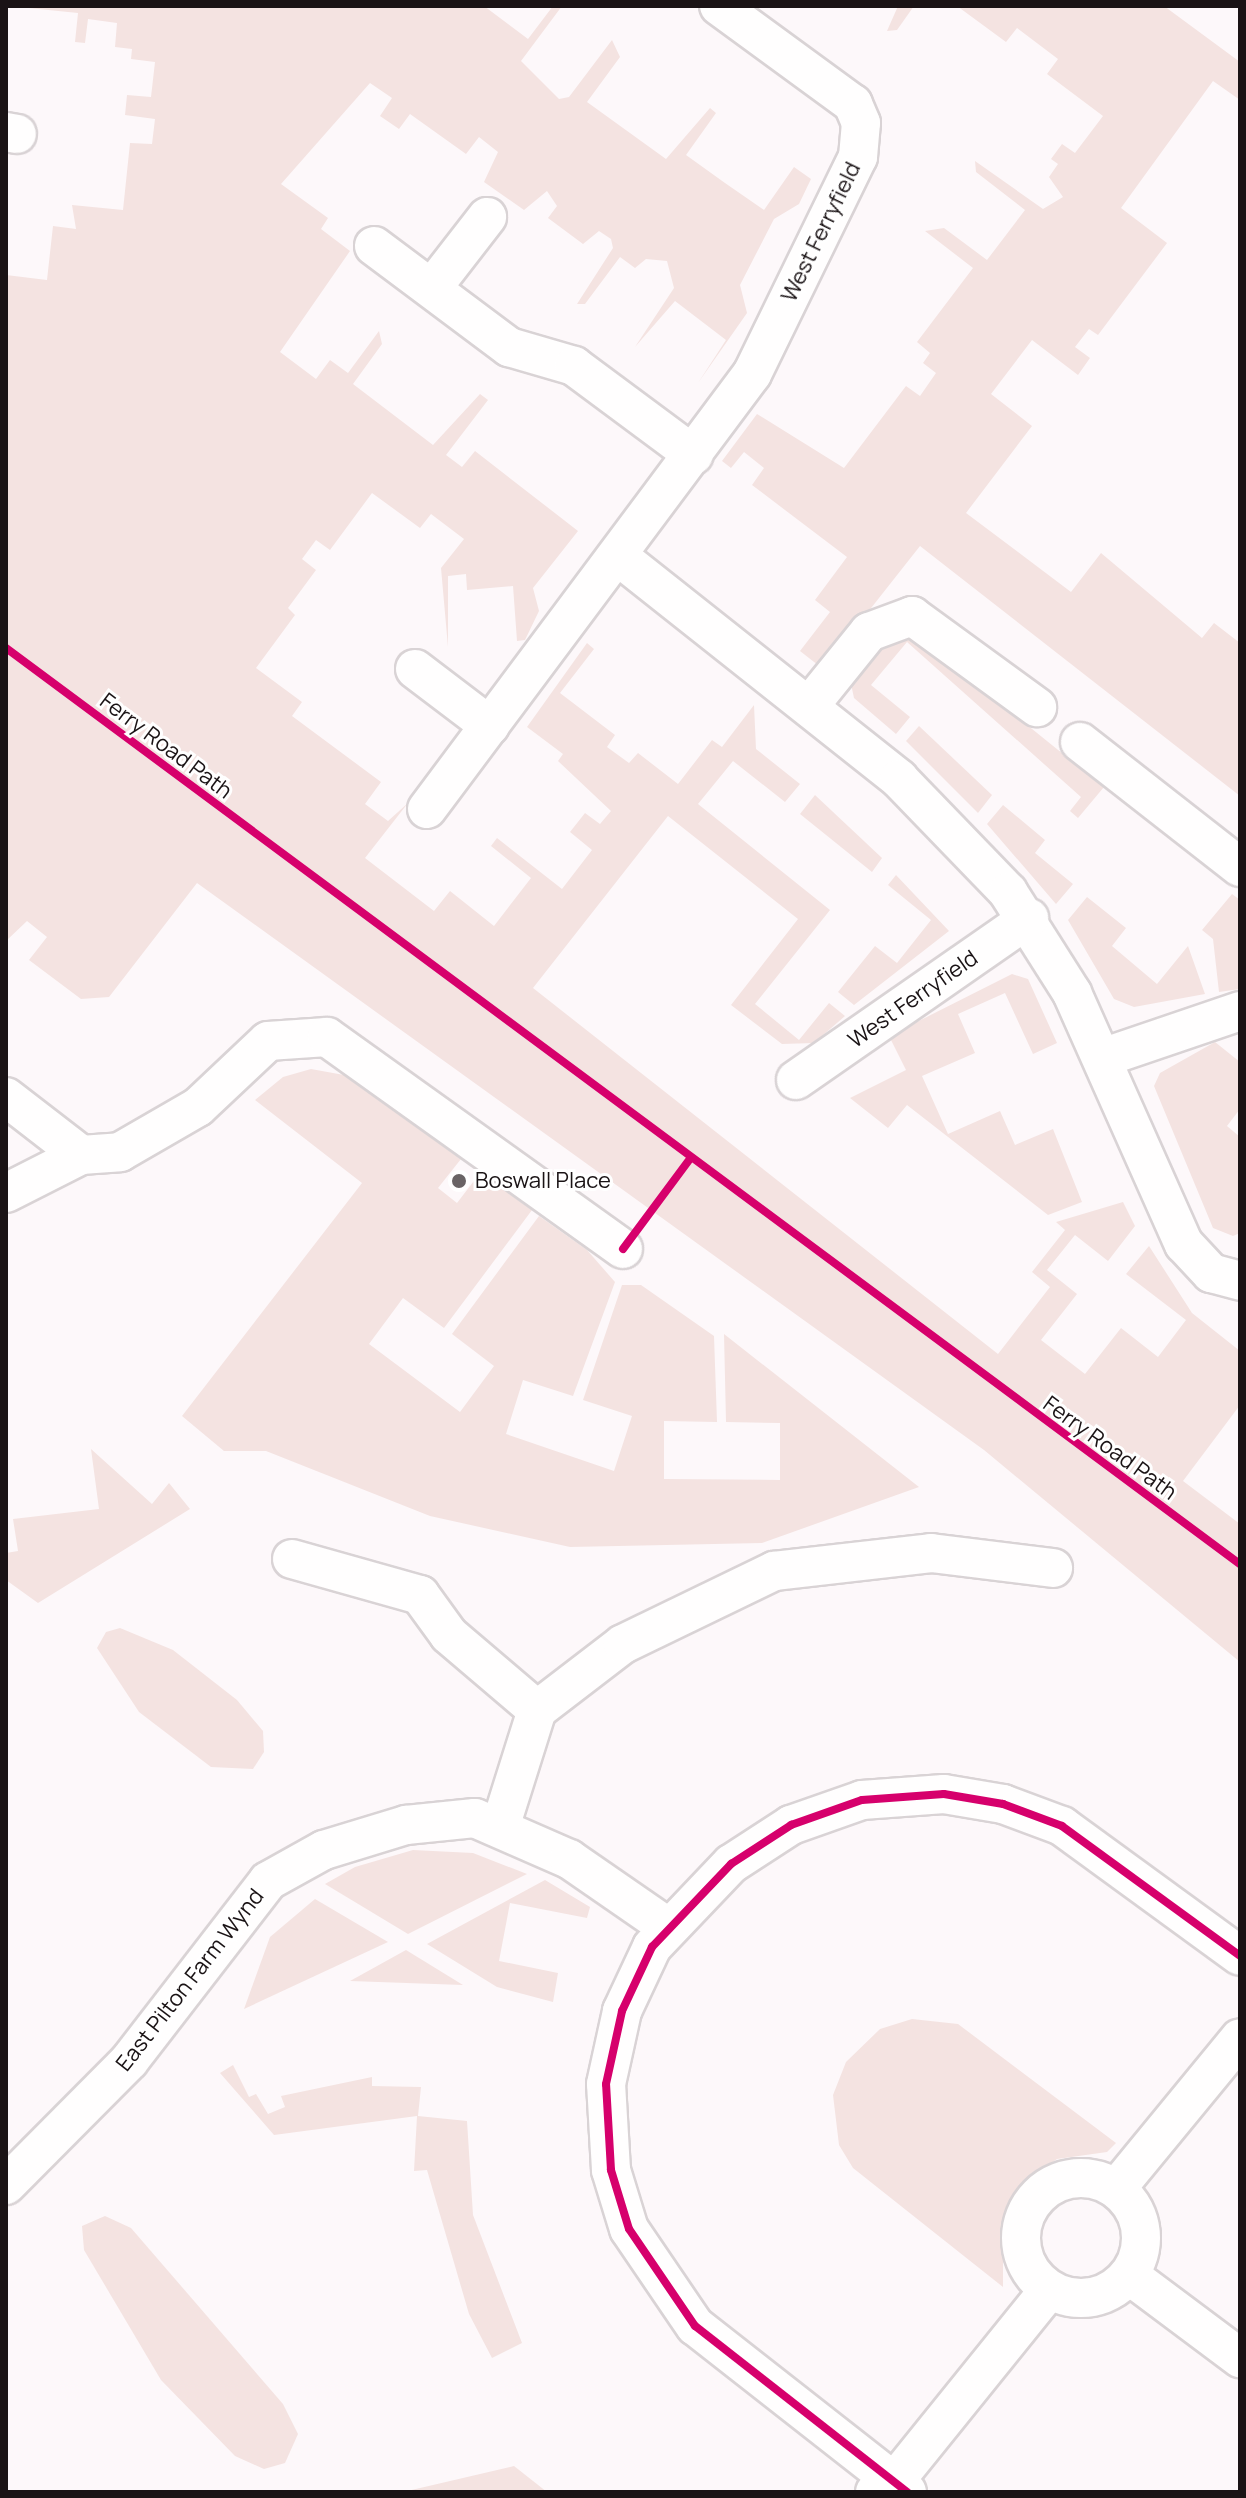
<!DOCTYPE html>
<html>
<head>
<meta charset="utf-8">
<style>
	body { margin:0 }
	#map { position:relative; width:1246px; height:2498px; overflow:hidden; background:#fdf8fa; font-family:Manrope,sans-serif }
	div>[style] { position:absolute }
	[style*='--x'] { left:calc(var(--x)*1px); top:calc(var(--y)*1px); width:calc(var(--w)*1px); rotate:calc(var(--a)*1deg) }
	.green>* { inset:0; background:#f4e3e1 }
	.roads { filter:drop-shadow(2px 0 #d9d3d5) drop-shadow(-2px 0 #d9d3d5) drop-shadow(0 2px #d9d3d5) drop-shadow(0 -2px #d9d3d5) }
	.minor>* { height:38px; margin:-19px; padding:0 19px; transform-origin:19px; border-radius:19px; background:#fffefe }
	.minor>.ring { margin:-19px; padding:0; box-sizing:content-box; background:none; border:38px solid #fffefe; border-radius:50% }
	.cycleway>* { height:8px; margin:-4px; padding:0 4px; transform-origin:4px; border-radius:4px; background:#d6006c }
	.dots>* { width:22px; height:22px; translate:-50% -50%; box-sizing:border-box; border:4px solid #fff; border-radius:50% }
	span { translate:-50% -50%; white-space:nowrap; text-align:center; line-height:1.15; -webkit-text-stroke:6px #fff; paint-order:stroke }
	.street-label { font-size:22px; color:#1a1315 }
	.poi-label { font-size:22px; color:#1a1315 }
	.left { translate:0 -50%; text-align:left }
	.frame { position:absolute; inset:0; border:8px solid #1a1315; pointer-events:none }
</style>
</head>
<body>
<div id="map">
	<div class="green">
		<div style="clip-path:polygon(9px 6px,484px 6px,528px 39px,553px 6px,562px 6px,521px 61px,559px 99px,569px 97px,612px 40px,620px 57px,587px 102px,666px 159px,710px 108px,716px 113px,686px 155px,725px 183px,764px 210px,794px 167px,811px 179px,799px 204px,774px 219px,740px 285px,747px 313px,698px 383px,726px 340px,675px 301px,635px 347px,674px 288px,667px 261px,646px 259px,635px 268px,620px 257px,585px 304px,577px 304px,613px 248px,611px 239px,599px 231px,583px 244px,548px 218px,557px 206px,547px 191px,524px 210px,484px 182px,498px 152px,479px 137px,466px 154px,410px 114px,399px 129px,380px 116px,392px 98px,370px 83px,281px 184px,328px 218px,321px 229px,350px 251px,280px 352px,316px 379px,330px 360px,348px 373px,379px 331px,382px 344px,353px 384px,433px 445px,480px 394px,488px 400px,446px 455px,462px 467px,475px 451px,578px 531px,533px 588px,539px 611px,525px 640px,517px 641px,513px 586px,467px 590px,466px 574px,448px 576px,448px 647px,441px 568px,464px 539px,431px 514px,420px 528px,372px 493px,330px 550px,316px 540px,302px 559px,316px 570px,288px 608px,295px 615px,256px 668px,302px 702px,292px 716px,381px 782px,365px 804px,388px 821px,408px 803px,365px 858px,434px 911px,450px 891px,494px 926px,531px 878px,491px 846px,497px 838px,562px 889px,592px 850px,570px 832px,585px 813px,600px 824px,611px 811px,558px 761px,563px 754px,527px 727px,587px 643px,594px 649px,560px 693px,615px 735px,607px 747px,629px 763px,638px 753px,678px 784px,712px 740px,722px 747px,754px 705px,756px 749px,800px 784px,785px 802px,733px 761px,698px 804px,830px 910px,755px 1004px,799px 1040px,829px 1003px,845px 1016px,814px 1043px,782px 1044px,731px 1005px,798px 919px,668px 816px,533px 988px,998px 1354px,1050px 1287px,1032px 1272px,1065px 1230px,1056px 1222px,1123px 1202px,1135px 1226px,1108px 1261px,1075px 1235px,1047px 1270px,1077px 1294px,1041px 1340px,1085px 1374px,1121px 1328px,1158px 1357px,1186px 1320px,1126px 1274px,1149px 1246px,1192px 1313px,1240px 1351px,1240px 1405px,1183px 1481px,1240px 1524px,1240px 1662px,984px 1450px,197px 883px,109px 997px,81px 999px,29px 960px,47px 937px,27px 921px,6px 941px,6px 275px,47px 280px,53px 226px,76px 229px,72px 205px,123px 210px,130px 143px,152px 144px,155px 119px,125px 115px,127px 95px,151px 97px,155px 62px,131px 59px,132px 49px,115px 47px,117px 23px,88px 19px,85px 43px,75px 42px,78px 13px)"></div>
		<div style="clip-path:polygon(898px 6px,914px 6px,897px 30px,887px 31px)"></div>
		<div style="clip-path:polygon(957px 6px,1164px 6px,1240px 62px,1240px 100px,1213px 81px,1121px 208px,1167px 243px,1098px 335px,1089px 329px,1075px 347px,1090px 358px,1078px 375px,1032px 340px,991px 394px,1032px 426px,966px 513px,1071px 592px,1101px 553px,1202px 638px,1214px 623px,1240px 643px,1240px 796px,920px 546px,823px 669px,800px 651px,830px 612px,815px 600px,847px 557px,752px 485px,764px 468px,744px 452px,731px 468px,722px 461px,757px 414px,844px 468px,906px 386px,920px 396px,936px 373px,923px 363px,930px 353px,917px 342px,973px 268px,925px 231px,944px 228px,987px 260px,1025px 210px,976px 172px,975px 161px,1043px 209px,1063px 197px,1049px 177px,1058px 164px,1051px 159px,1062px 144px,1075px 153px,1103px 116px,1047px 74px,1058px 59px,1017px 28px,1006px 42px)"></div>
		<div style="clip-path:polygon(913px 633px,1104px 787px,1078px 818px,1070px 811px,1081px 797px,907px 642px,871px 685px,910px 717px,896px 734px,854px 698px,851px 684px,885px 639px)"></div>
		<div style="clip-path:polygon(919px 726px,992px 795px,978px 813px,906px 741px)"></div>
		<div style="clip-path:polygon(815px 795px,882px 858px,872px 872px,800px 814px)"></div>
		<div style="clip-path:polygon(1003px 805px,1045px 840px,1035px 853px,1073px 884px,1056px 904px,987px 824px)"></div>
		<div style="clip-path:polygon(896px 875px,949px 931px,854px 1005px,838px 992px,875px 946px,897px 963px,931px 920px,888px 885px)"></div>
		<div style="clip-path:polygon(1232px 894px,1240px 900px,1240px 989px,1219px 992px,1213px 939px,1202px 930px)"></div>
		<div style="clip-path:polygon(1087px 897px,1126px 928px,1112px 946px,1157px 984px,1188px 946px,1205px 994px,1134px 1007px,1114px 999px,1068px 920px)"></div>
		<div style="clip-path:polygon(1012px 974px,1028px 979px,1057px 1043px,1033px 1054px,1005px 993px,958px 1014px,975px 1053px,922px 1076px,948px 1134px,1000px 1111px,1015px 1145px,1053px 1129px,1082px 1202px,1048px 1215px,907px 1105px,888px 1128px,850px 1098px,906px 1070px,889px 1036px)"></div>
		<div style="clip-path:polygon(1215px 1042px,1240px 1062px,1240px 1109px,1227px 1126px,1240px 1137px,1240px 1233px,1233px 1236px,1213px 1228px,1154px 1086px,1160px 1073px)"></div>
		<div style="clip-path:polygon(311px 1069px,344px 1075px,461px 1159px,438px 1188px,457px 1203px,480px 1173px,532px 1210px,444px 1328px,403px 1298px,369px 1344px,460px 1412px,494px 1366px,452px 1334px,539px 1216px,587px 1250px,615px 1282px,573px 1396px,523px 1380px,506px 1434px,614px 1471px,632px 1416px,583px 1400px,622px 1285px,641px 1285px,714px 1336px,717px 1422px,664px 1421px,664px 1479px,780px 1480px,780px 1423px,726px 1422px,724px 1334px,919px 1487px,762px 1543px,570px 1547px,430px 1516px,266px 1451px,224px 1451px,182px 1416px,362px 1183px,255px 1100px,283px 1077px)"></div>
		<div style="clip-path:polygon(91px 1449px,152px 1504px,169px 1483px,190px 1509px,38px 1603px,6px 1580px,6px 1553px,18px 1551px,13px 1519px,99px 1509px)"></div>
		<div style="clip-path:polygon(120px 1628px,173px 1650px,237px 1700px,263px 1731px,264px 1752px,253px 1769px,211px 1767px,139px 1712px,97px 1648px,106px 1632px)"></div>
		<div style="clip-path:polygon(413px 1850px,473px 1853px,527px 1874px,408px 1934px,325px 1884px,355px 1867px)"></div>
		<div style="clip-path:polygon(545px 1880px,590px 1907px,587px 1918px,510px 1903px,499px 1961px,558px 1973px,553px 2002px,497px 1987px,427px 1944px)"></div>
		<div style="clip-path:polygon(315px 1899px,388px 1942px,244px 2009px,270px 1937px)"></div>
		<div style="clip-path:polygon(406px 1950px,463px 1985px,350px 1981px)"></div>
		<div style="clip-path:polygon(912px 2019px,958px 2024px,1116px 2143px,1107px 2152px,1057px 2159px,1024px 2183px,1003px 2224px,1003px 2287px,853px 2168px,839px 2145px,833px 2095px,846px 2062px,880px 2029px)"></div>
		<div style="clip-path:polygon(233px 2065px,249px 2097px,256px 2094px,268px 2114px,285px 2107px,281px 2096px,372px 2077px,372px 2086px,421px 2087px,418px 2116px,467px 2121px,473px 2215px,522px 2343px,492px 2358px,469px 2314px,427px 2170px,414px 2171px,417px 2116px,274px 2135px,220px 2073px)"></div>
		<div style="clip-path:polygon(105px 2216px,131px 2228px,283px 2404px,298px 2434px,285px 2463px,264px 2469px,235px 2456px,161px 2380px,84px 2250px,82px 2226px)"></div>
		<div style="clip-path:polygon(514px 2466px,547px 2492px,403px 2492px)"></div>
	</div>
	<div class="roads">
		<div class="minor">
			<div style="--x:6;--y:132;--w:11;--a:10"></div>
			<div style="--x:374;--y:246;--w:169;--a:36.8"></div>
			<div style="--x:509;--y:347;--w:68;--a:16.3"></div>
			<div style="--x:574;--y:366;--w:149;--a:36.6"></div>
			<div style="--x:432;--y:288;--w:90;--a:-52.2"></div>
			<div style="--x:618;--y:556;--w:359;--a:38.4"></div>
			<div style="--x:899;--y:779;--w:157;--a:46"></div>
			<div style="--x:1008;--y:892;--w:120;--a:57.6"></div>
			<div style="--x:1072;--y:993;--w:275;--a:66"></div>
			<div style="--x:1184;--y:1244;--w:40;--a:47"></div>
			<div style="--x:1211;--y:1273;--w:30;--a:15"></div>
			<div style="--x:415;--y:669;--w:94;--a:37.2"></div>
			<div style="--x:810;--y:705;--w:94;--a:-51.1"></div>
			<div style="--x:869;--y:632;--w:46;--a:-20.4"></div>
			<div style="--x:912;--y:616;--w:155;--a:36.1"></div>
			<div style="--x:1080;--y:742;--w:203;--a:38"></div>
			<div style="--x:427;--y:809;--w:543;--a:-53.24"></div>
			<div style="--x:752;--y:374;--w:242;--a:-64"></div>
			<div style="--x:858;--y:157;--w:34;--a:-85"></div>
			<div style="--x:861;--y:123;--w:21;--a:-113"></div>
			<div style="--x:853;--y:104;--w:166;--a:-143.8"></div>
			<div style="--x:1102;--y:1058;--w:146;--a:-18.8"></div>
			<div style="--x:796;--y:1080;--w:284;--a:-34.8"></div>
			<div style="--x:6;--y:1097;--w:95;--a:37.7"></div>
			<div style="--x:81;--y:1155;--w:39;--a:-4"></div>
			<div style="--x:120;--y:1152;--w:90;--a:-30"></div>
			<div style="--x:198;--y:1107;--w:96;--a:-43.3"></div>
			<div style="--x:268;--y:1041;--w:59;--a:-3.9"></div>
			<div style="--x:327;--y:1037;--w:364;--a:35.6"></div>
			<div style="--x:6;--y:1193;--w:84;--a:-26.9"></div>
			<div style="--x:292;--y:1559;--w:133;--a:15.7"></div>
			<div style="--x:420;--y:1595;--w:49;--a:54.1"></div>
			<div style="--x:449;--y:1635;--w:116;--a:40.4"></div>
			<div style="--x:537;--y:1710;--w:120;--a:107.5"></div>
			<div style="--x:537;--y:1710;--w:108;--a:-37.5"></div>
			<div style="--x:623;--y:1644;--w:168;--a:-25.8"></div>
			<div style="--x:774;--y:1571;--w:158;--a:-6.5"></div>
			<div style="--x:931;--y:1553;--w:123;--a:7"></div>
			<div class="ring" style="left:1021px;top:2178px;width:82px;height:82px"></div>
			<div style="--x:6;--y:2185;--w:175;--a:-45.2"></div>
			<div style="--x:129;--y:2061;--w:227;--a:-52.3"></div>
			<div style="--x:268;--y:1881;--w:64;--a:-29"></div>
			<div style="--x:324;--y:1850;--w:86;--a:-17"></div>
			<div style="--x:406;--y:1825;--w:69;--a:-5.8"></div>
			<div style="--x:475;--y:1818;--w:103;--a:23.6"></div>
			<div style="--x:569;--y:1859;--w:118;--a:34.6"></div>
			<div style="--x:1116;--y:2189;--w:195;--a:-50.6"></div>
			<div style="--x:1129;--y:2275;--w:139;--a:36.8"></div>
			<div style="--x:875;--y:2492;--w:21;--a:-28"></div>
			<div style="--x:894;--y:2482;--w:247;--a:-51.1"></div>
			<div style="--x:907;--y:2492;--w:269;--a:-141.9"></div>
			<div style="--x:695;--y:2326;--w:117;--a:-124.2"></div>
			<div style="--x:629;--y:2229;--w:62;--a:-107"></div>
			<div style="--x:611;--y:2170;--w:86;--a:-93.3"></div>
			<div style="--x:606;--y:2084;--w:75;--a:-77.6"></div>
			<div style="--x:622;--y:2011;--w:71;--a:-64.9"></div>
			<div style="--x:652;--y:1947;--w:115;--a:-46.4"></div>
			<div style="--x:731;--y:1864;--w:72;--a:-33"></div>
			<div style="--x:791;--y:1825;--w:75;--a:-19.4"></div>
			<div style="--x:862;--y:1800;--w:82;--a:-4.2"></div>
			<div style="--x:944;--y:1794;--w:60;--a:9.6"></div>
			<div style="--x:1003;--y:1804;--w:63;--a:20.4"></div>
			<div style="--x:1062;--y:1826;--w:220;--a:36.1"></div>
		</div>
	</div>
	<div class="cycleway">
		<div style="--x:6;--y:648;--w:1537;--a:36.59"></div>
		<div style="--x:623;--y:1249;--w:111;--a:-53.4"></div>
		<div style="--x:907;--y:2492;--w:269;--a:-141.9"></div>
		<div style="--x:695;--y:2326;--w:117;--a:-124.2"></div>
		<div style="--x:629;--y:2229;--w:62;--a:-107"></div>
		<div style="--x:611;--y:2170;--w:86;--a:-93.3"></div>
		<div style="--x:606;--y:2084;--w:75;--a:-77.6"></div>
		<div style="--x:622;--y:2011;--w:71;--a:-64.9"></div>
		<div style="--x:652;--y:1947;--w:115;--a:-46.4"></div>
		<div style="--x:731;--y:1864;--w:72;--a:-33"></div>
		<div style="--x:791;--y:1825;--w:75;--a:-19.4"></div>
		<div style="--x:862;--y:1800;--w:82;--a:-4.2"></div>
		<div style="--x:944;--y:1794;--w:60;--a:9.6"></div>
		<div style="--x:1003;--y:1804;--w:63;--a:20.4"></div>
		<div style="--x:1062;--y:1826;--w:220;--a:36.1"></div>
	</div>
	<div class="dots">
		<div style="left:459px;top:1181px;background:#696365"></div>
	</div>
	<div class="street-label">
		<span style="left:821px;top:232px;rotate:-64deg">West Ferryfield</span>
		<span style="left:166px;top:746px;rotate:37deg">Ferry Road Path</span>
		<span style="left:913px;top:999px;rotate:-35deg">West Ferryfield</span>
		<span style="left:1110px;top:1448px;rotate:36deg">Ferry Road Path</span>
		<span style="left:190px;top:1980px;rotate:-52deg">East Pilton Farm Wynd</span>
	</div>
	<div class="poi-label">
		<span class="left" style="left:475px;top:1181px">Boswall Place</span>
	</div>
	<div class="frame"></div>
</div>
</body>
</html>
